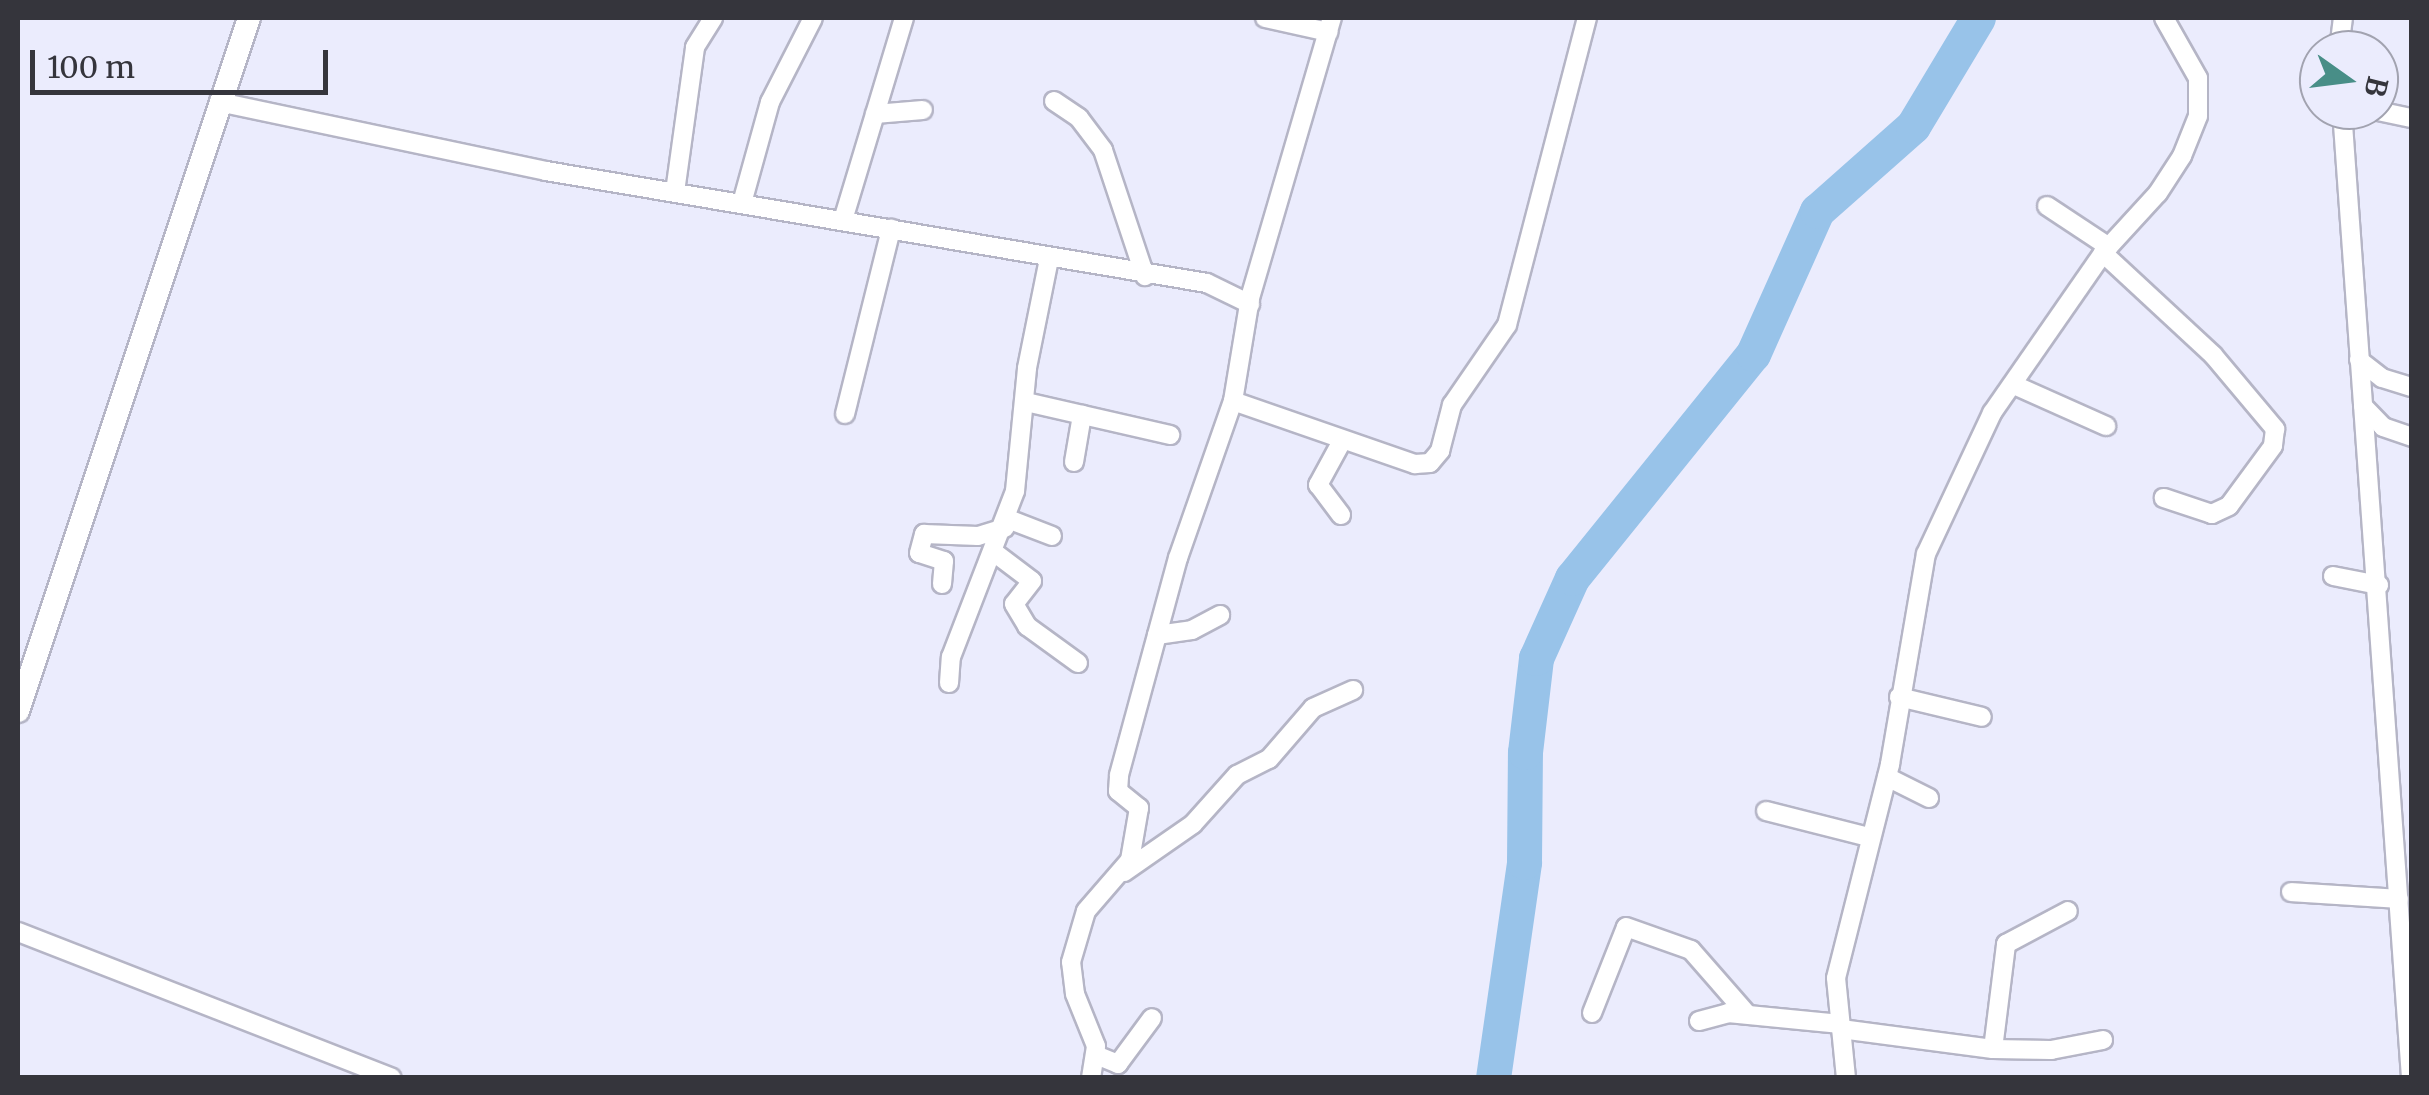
<!DOCTYPE html>
<html>
<head>
<meta charset="utf-8">
<style>
	body { margin:0 }
	#map { position:relative; width:2429px; height:1095px; overflow:hidden; background:#ebecfd; font-family:Merriweather,serif }
	div>[style] { position:absolute }
	[style*='--x'] { left:calc(var(--x)*1px); top:calc(var(--y)*1px); width:calc(var(--w)*1px); rotate:calc(var(--a)*1deg) }
	.river>* { height:35px; margin:-17.5px; padding:0 17.5px; transform-origin:17.5px; border-radius:17.5px; background:#98c3e9 }
	.roads { filter:drop-shadow(2px 0 #b5b5c6) drop-shadow(-2px 0 #b5b5c6) drop-shadow(0 2px #b5b5c6) drop-shadow(0 -2px #b5b5c6) }
	.minor>* { height:18px; margin:-9px; padding:0 9px; transform-origin:9px; border-radius:9px; background:#fff }
	.tertiary>* { height:22px; margin:-11px; padding:0 11px; transform-origin:11px; border-radius:11px; background:#fff }
	span { translate:-50% -50%; white-space:nowrap; text-align:center; line-height:1.15; -webkit-text-stroke:8px #ebecfd; paint-order:stroke }
	.frame { position:absolute; inset:0; border:20px solid #35353c; pointer-events:none }
	.north { position:absolute; left:2299px; top:30px; width:100px; height:100px; box-sizing:border-box; background:#ebecfd; border:2px solid #a2a3b0; border-radius:50%; rotate:104deg; font-size:28px; font-weight:700; line-height:40px; text-align:center; color:#35353c }
	.north::after { content:''; display:block; margin:auto; width:35px; height:45px; background:#488e87; clip-path:polygon(50% 0,100% 100%,50% 72%,0 100%) }
	.scale { position:absolute; left:30px; top:50px; width:298px; height:45px; box-sizing:border-box; border:5px solid #35353c; border-top:0; padding-left:12px; font-size:30px; line-height:35px; white-space:nowrap; color:#35353c; -webkit-text-stroke:8px #ebecfd; paint-order:stroke }
</style>
</head>
<body>
<div id="map">
	<div class="river">
		<div style="--x:1493;--y:1078;--w:218;--a:-81.8"></div>
		<div style="--x:1524;--y:862;--w:110;--a:-89.5"></div>
		<div style="--x:1525;--y:752;--w:95;--a:-83.3"></div>
		<div style="--x:1536;--y:658;--w:88;--a:-65.8"></div>
		<div style="--x:1572;--y:578;--w:288;--a:-51.1"></div>
		<div style="--x:1753;--y:354;--w:157;--a:-65.9"></div>
		<div style="--x:1817;--y:211;--w:128;--a:-41.5"></div>
		<div style="--x:1913;--y:126;--w:126;--a:-59"></div>
	</div>
	<div class="roads">
		<div class="minor">
			<div style="--x:1265;--y:18;--w:65;--a:12.5"></div>
			<div style="--x:2339;--y:50;--w:32;--a:-83"></div>
			<div style="--x:1054;--y:101;--w:30;--a:34"></div>
			<div style="--x:1079;--y:118;--w:40;--a:53"></div>
			<div style="--x:1103;--y:150;--w:133;--a:71.6"></div>
			<div style="--x:219;--y:102;--w:334;--a:11.9"></div>
			<div style="--x:546;--y:171;--w:670;--a:9.62"></div>
			<div style="--x:1207;--y:283;--w:48;--a:26"></div>
			<div style="--x:2342;--y:110;--w:970;--a:85.92"></div>
			<div style="--x:2373;--y:110;--w:40;--a:12"></div>
			<div style="--x:875;--y:114;--w:48;--a:-4.8"></div>
			<div style="--x:675;--y:192;--w:146;--a:-82.1"></div>
			<div style="--x:695;--y:47;--w:34;--a:-58"></div>
			<div style="--x:742;--y:203;--w:105;--a:-74.5"></div>
			<div style="--x:770;--y:102;--w:94;--a:-62.9"></div>
			<div style="--x:2047;--y:206;--w:74;--a:33.5"></div>
			<div style="--x:843;--y:220;--w:211;--a:-73.2"></div>
			<div style="--x:2103;--y:253;--w:150;--a:42.8"></div>
			<div style="--x:2213;--y:355;--w:97;--a:50"></div>
			<div style="--x:2275;--y:429;--w:17;--a:97"></div>
			<div style="--x:2273;--y:446;--w:74;--a:126.3"></div>
			<div style="--x:2229;--y:506;--w:19;--a:155"></div>
			<div style="--x:2212;--y:514;--w:51;--a:-161.6"></div>
			<div style="--x:2359;--y:360;--w:29;--a:38"></div>
			<div style="--x:2382;--y:378;--w:31;--a:17"></div>
			<div style="--x:2014;--y:385;--w:101;--a:24"></div>
			<div style="--x:1233;--y:401;--w:193;--a:19.1"></div>
			<div style="--x:1415;--y:464;--w:15;--a:-4"></div>
			<div style="--x:1430;--y:463;--w:16;--a:-50"></div>
			<div style="--x:1440;--y:451;--w:48;--a:-75.4"></div>
			<div style="--x:1452;--y:405;--w:97;--a:-55.5"></div>
			<div style="--x:1507;--y:325;--w:317;--a:-75.4"></div>
			<div style="--x:1026;--y:402;--w:148;--a:12.9"></div>
			<div style="--x:2363;--y:406;--w:29;--a:46"></div>
			<div style="--x:2383;--y:427;--w:31;--a:19"></div>
			<div style="--x:845;--y:414;--w:191;--a:-76"></div>
			<div style="--x:1074;--y:462;--w:48;--a:-80.3"></div>
			<div style="--x:1341;--y:515;--w:38;--a:-127"></div>
			<div style="--x:1318;--y:485;--w:50;--a:-61.4"></div>
			<div style="--x:1008;--y:519;--w:47;--a:21.1"></div>
			<div style="--x:995;--y:553;--w:46;--a:37.1"></div>
			<div style="--x:1032;--y:581;--w:29;--a:128"></div>
			<div style="--x:1014;--y:604;--w:26;--a:59"></div>
			<div style="--x:1027;--y:626;--w:63;--a:36"></div>
			<div style="--x:2333;--y:576;--w:47;--a:11.1"></div>
			<div style="--x:942;--y:584;--w:23;--a:-85"></div>
			<div style="--x:944;--y:561;--w:26;--a:-162"></div>
			<div style="--x:919;--y:553;--w:20;--a:-75"></div>
			<div style="--x:924;--y:534;--w:54;--a:2.1"></div>
			<div style="--x:978;--y:536;--w:28;--a:-17"></div>
			<div style="--x:1157;--y:635;--w:35;--a:-8"></div>
			<div style="--x:1192;--y:630;--w:32;--a:-28"></div>
			<div style="--x:949;--y:683;--w:26;--a:-86"></div>
			<div style="--x:951;--y:657;--w:178;--a:-68.9"></div>
			<div style="--x:1015;--y:491;--w:124;--a:-84.4"></div>
			<div style="--x:1027;--y:368;--w:111;--a:-78.6"></div>
			<div style="--x:1899;--y:697;--w:85;--a:13.5"></div>
			<div style="--x:1887;--y:777;--w:47;--a:26.6"></div>
			<div style="--x:1766;--y:811;--w:106;--a:14.2"></div>
			<div style="--x:1124;--y:872;--w:84;--a:-34.8"></div>
			<div style="--x:1193;--y:824;--w:66;--a:-48.1"></div>
			<div style="--x:1237;--y:775;--w:36;--a:-27"></div>
			<div style="--x:1269;--y:759;--w:67;--a:-49.2"></div>
			<div style="--x:1313;--y:708;--w:44;--a:-24.2"></div>
			<div style="--x:2291;--y:892;--w:108;--a:3.7"></div>
			<div style="--x:18;--y:932;--w:401;--a:21.3"></div>
			<div style="--x:1592;--y:1013;--w:92;--a:-68.4"></div>
			<div style="--x:1626;--y:927;--w:69;--a:19.5"></div>
			<div style="--x:1691;--y:950;--w:85;--a:48.8"></div>
			<div style="--x:1699;--y:1021;--w:30;--a:-15"></div>
			<div style="--x:1728;--y:1013;--w:113;--a:5.6"></div>
			<div style="--x:1841;--y:1029;--w:153;--a:7.5"></div>
			<div style="--x:1993;--y:1049;--w:58;--a:1"></div>
			<div style="--x:2051;--y:1050;--w:53;--a:-10.9"></div>
			<div style="--x:1993;--y:1049;--w:106;--a:-82.9"></div>
			<div style="--x:2006;--y:944;--w:70;--a:-28"></div>
			<div style="--x:1096;--y:1055;--w:24;--a:22"></div>
			<div style="--x:1118;--y:1064;--w:57;--a:-53.5"></div>
			<div style="--x:1091;--y:1078;--w:32;--a:-81"></div>
			<div style="--x:1096;--y:1046;--w:56;--a:-112"></div>
			<div style="--x:1075;--y:994;--w:32;--a:-97"></div>
			<div style="--x:1071;--y:962;--w:53;--a:-73.6"></div>
			<div style="--x:1086;--y:911;--w:67;--a:-49.2"></div>
			<div style="--x:1130;--y:860;--w:53;--a:-80.2"></div>
			<div style="--x:1139;--y:808;--w:27;--a:-141"></div>
			<div style="--x:1118;--y:791;--w:16;--a:-86"></div>
			<div style="--x:1119;--y:775;--w:225;--a:-74.8"></div>
			<div style="--x:1178;--y:558;--w:166;--a:-70.7"></div>
			<div style="--x:1233;--y:401;--w:104;--a:-80.6"></div>
			<div style="--x:1250;--y:298;--w:292;--a:-73.7"></div>
			<div style="--x:1846;--y:1078;--w:100;--a:-95.7"></div>
			<div style="--x:1836;--y:978;--w:221;--a:-75.8"></div>
			<div style="--x:1890;--y:764;--w:213;--a:-80.3"></div>
			<div style="--x:1926;--y:554;--w:156;--a:-64.9"></div>
			<div style="--x:1992;--y:413;--w:195;--a:-55.2"></div>
			<div style="--x:2103;--y:253;--w:81;--a:-47.5"></div>
			<div style="--x:2158;--y:193;--w:44;--a:-57"></div>
			<div style="--x:2182;--y:156;--w:43;--a:-68.2"></div>
			<div style="--x:2198;--y:116;--w:38;--a:-90"></div>
			<div style="--x:2198;--y:78;--w:69;--a:-119.5"></div>
		</div>
		<div class="tertiary">
			<div style="--x:18;--y:711;--w:730;--a:-71.57"></div>
		</div>
	</div>
	<div class="frame"></div>
	<div class="north">B</div>
	<div class="scale">100 m</div>
</div>
</body>
</html>
